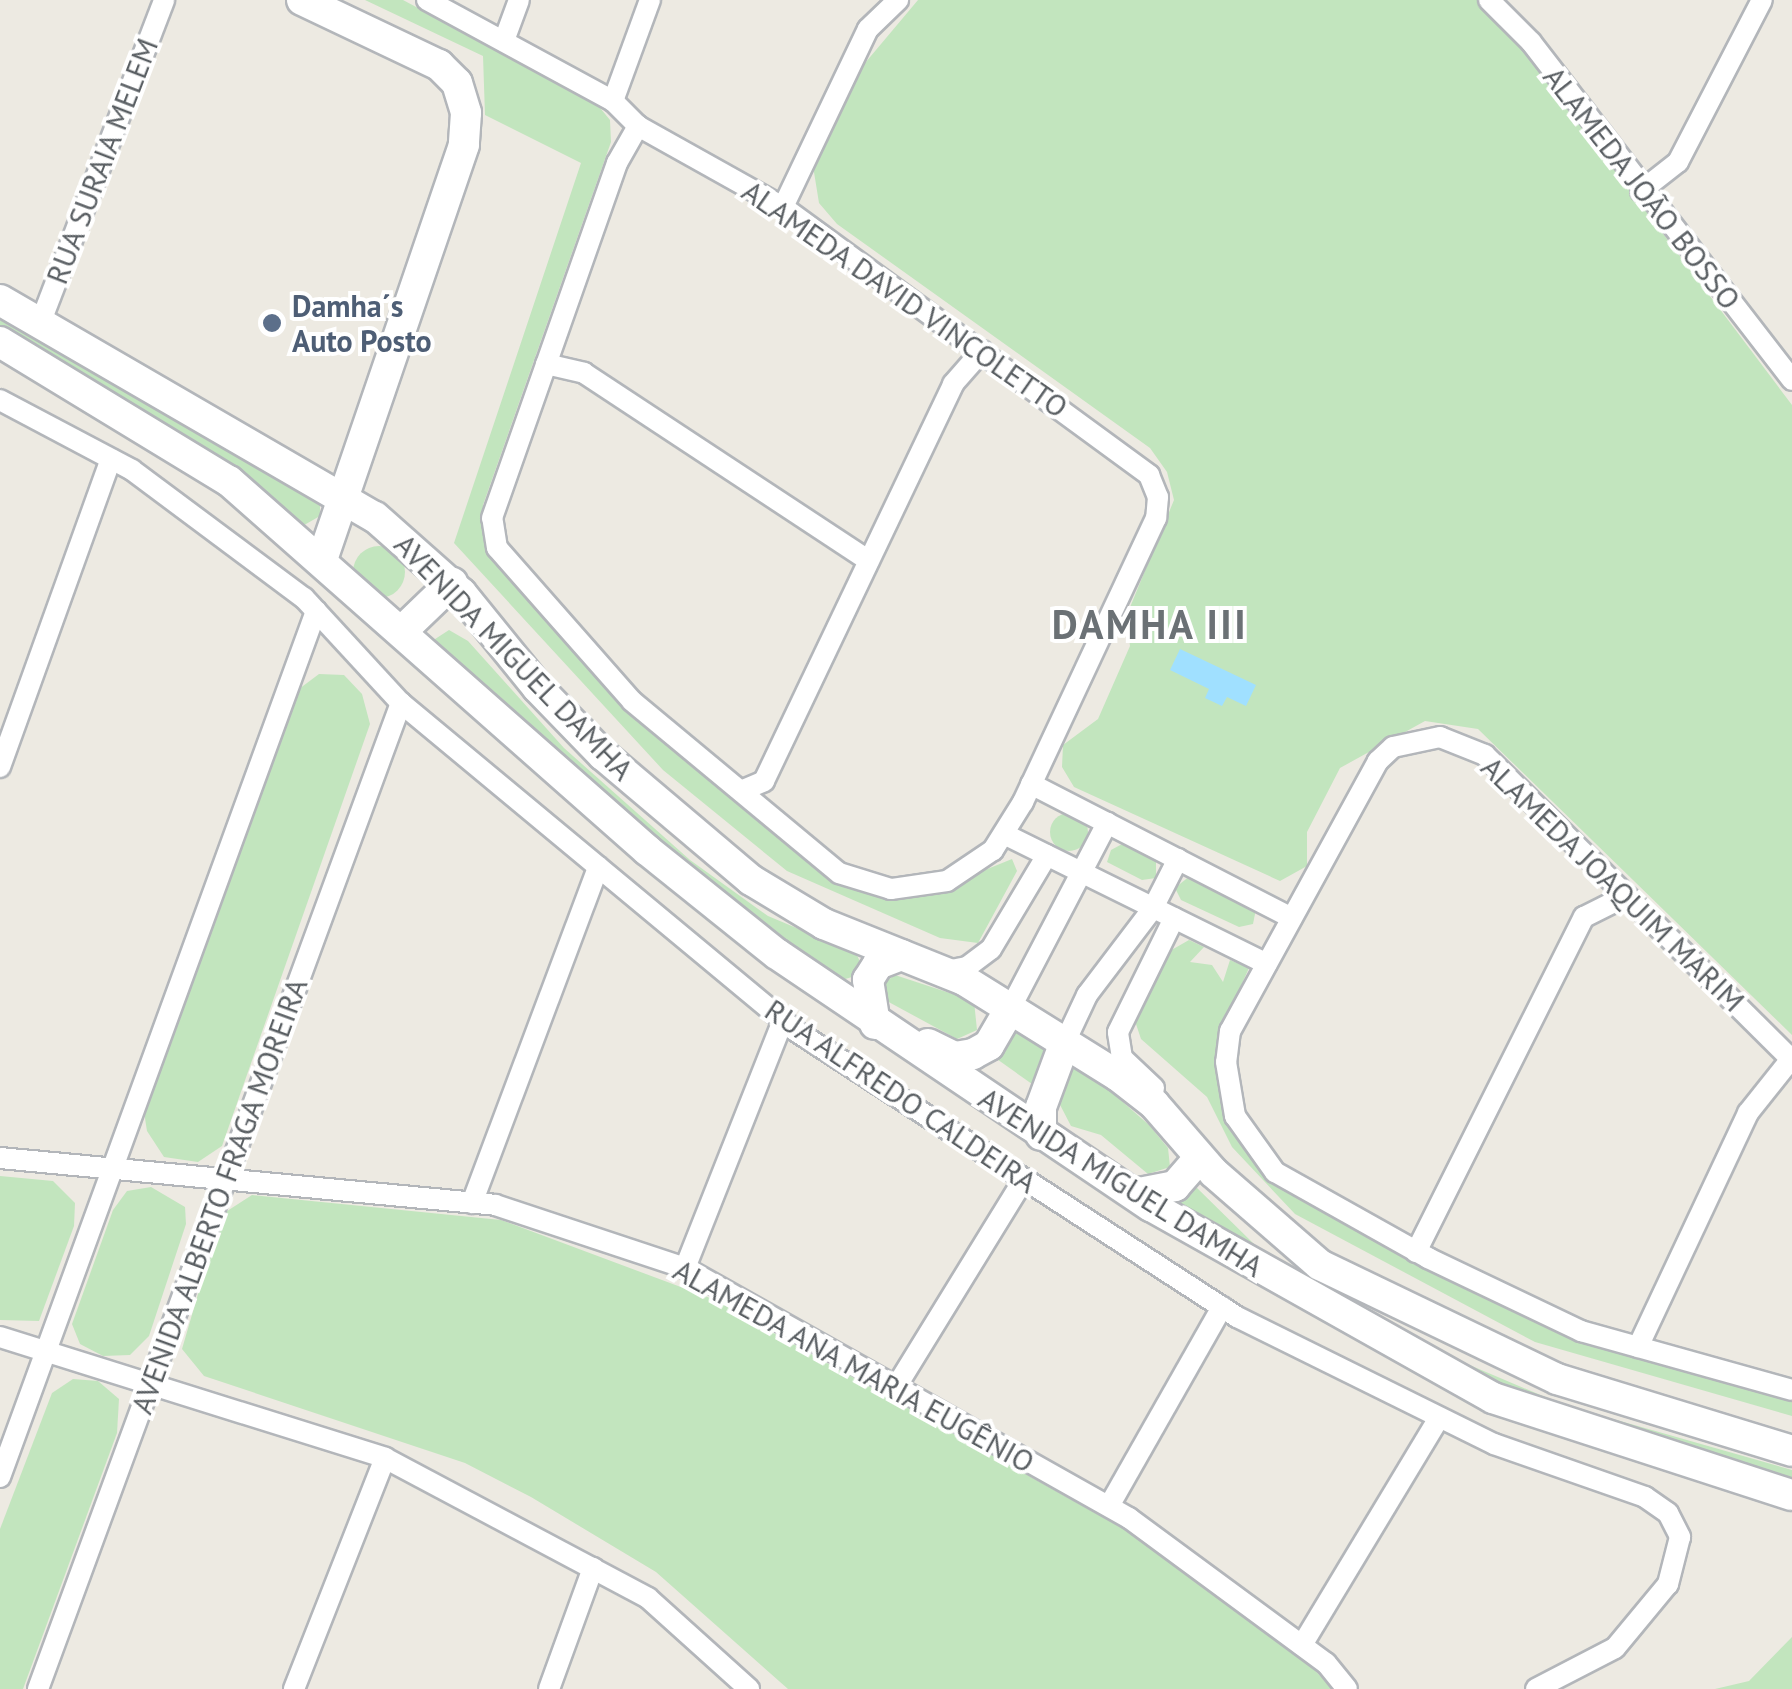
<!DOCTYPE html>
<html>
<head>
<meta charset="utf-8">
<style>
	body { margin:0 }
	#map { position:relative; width:1792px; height:1689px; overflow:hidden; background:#edeae2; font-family:"PT Sans",sans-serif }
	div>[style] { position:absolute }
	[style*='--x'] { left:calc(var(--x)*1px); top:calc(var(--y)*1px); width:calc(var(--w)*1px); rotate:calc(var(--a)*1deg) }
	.green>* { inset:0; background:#c2e5be }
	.round { border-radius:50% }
	.water>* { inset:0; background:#a0e0ff }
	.roads { filter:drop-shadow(2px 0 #b3b6ba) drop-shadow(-2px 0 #b3b6ba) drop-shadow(0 2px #b3b6ba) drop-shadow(0 -2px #b3b6ba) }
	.street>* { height:20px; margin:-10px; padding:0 10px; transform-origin:10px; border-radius:10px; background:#fff }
	.secondary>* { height:30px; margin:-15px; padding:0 15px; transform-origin:15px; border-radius:15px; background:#fff }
	.dots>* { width:28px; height:28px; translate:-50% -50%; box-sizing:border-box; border:5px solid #fff; border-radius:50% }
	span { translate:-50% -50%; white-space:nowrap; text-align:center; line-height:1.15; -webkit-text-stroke:8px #fff; paint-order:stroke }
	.street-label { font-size:30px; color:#5a5f63 }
	.service-label { font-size:30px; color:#4e5e75; font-weight:700 }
	.left { translate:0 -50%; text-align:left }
	.district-label { font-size:40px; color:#6b7175; font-weight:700; letter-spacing:2.5px }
</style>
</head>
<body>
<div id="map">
	<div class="green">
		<div style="clip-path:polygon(365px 0,403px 0,596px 103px,610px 120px,611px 142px,483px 505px,489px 550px,647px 722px,852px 887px,921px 896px,1012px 859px,1017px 871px,978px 943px,940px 938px,787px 871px,663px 770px,454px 543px,581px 163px,485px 115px,483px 56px)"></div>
		<div style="clip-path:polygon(918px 0,1477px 0,1515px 37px,1792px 405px,1792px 1035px,1478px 729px,1425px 721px,1340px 768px,1307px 832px,1307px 866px,1280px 881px,1074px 787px,1062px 767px,1063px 745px,1098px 719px,1130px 646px,1126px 617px,1174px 500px,1167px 472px,1150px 448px,837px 224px,819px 203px,813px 166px,860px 69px)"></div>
		<div style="clip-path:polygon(0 320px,320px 501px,320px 516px,299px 528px,0 337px)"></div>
		<div class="round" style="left:353px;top:546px;width:52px;height:52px"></div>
		<div style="clip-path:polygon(449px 630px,468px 641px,564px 748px,690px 860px,768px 916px,856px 953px,861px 964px,852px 977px,835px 982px,787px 954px,429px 643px)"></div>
		<div style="clip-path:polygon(319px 674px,344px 675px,362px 694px,370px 724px,222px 1146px,198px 1162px,164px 1157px,147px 1131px,144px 1112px,299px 689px)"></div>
		<div class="round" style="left:1050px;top:813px;width:38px;height:38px"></div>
		<div style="clip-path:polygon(1124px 843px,1156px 856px,1156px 878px,1142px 880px,1107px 862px,1111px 850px)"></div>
		<div style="clip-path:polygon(1191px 875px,1256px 909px,1253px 924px,1239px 927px,1181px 900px,1175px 888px)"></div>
		<div style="clip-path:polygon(1189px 940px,1204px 947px,1190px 962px,1212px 965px,1223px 982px,1230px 960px,1249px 968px,1221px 1030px,1218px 1080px,1232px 1130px,1269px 1174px,1481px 1296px,1544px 1323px,1792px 1398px,1792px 1416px,1535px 1342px,1295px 1214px,1232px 1147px,1207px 1097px,1141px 1039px,1134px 1018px,1168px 952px)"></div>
		<div style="clip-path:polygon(895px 975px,974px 1001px,977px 1030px,957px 1039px,885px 1000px,881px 985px)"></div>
		<div style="clip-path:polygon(1017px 1029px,1044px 1049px,1032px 1084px,994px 1057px,1006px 1031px)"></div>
		<div style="clip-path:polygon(1070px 1067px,1099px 1081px,1149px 1125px,1168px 1148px,1170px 1167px,1148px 1174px,1101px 1135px,1071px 1126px,1057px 1099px)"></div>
		<div style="clip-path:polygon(0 1176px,53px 1181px,75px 1203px,74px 1226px,39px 1321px,0 1320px)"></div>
		<div style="clip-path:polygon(1195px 1186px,1255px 1245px,1446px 1355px,1564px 1405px,1792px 1470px,1792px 1484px,1559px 1418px,1440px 1367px,1164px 1202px)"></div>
		<div style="clip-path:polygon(151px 1187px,185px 1207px,186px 1224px,149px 1336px,130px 1355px,103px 1356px,80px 1344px,72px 1324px,113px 1210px,127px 1191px)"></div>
		<div style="clip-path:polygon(252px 1195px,501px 1220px,713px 1299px,1122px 1528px,1298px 1653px,1333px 1689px,788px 1689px,656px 1572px,531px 1497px,465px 1463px,204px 1376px,182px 1349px,221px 1215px)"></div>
		<div style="clip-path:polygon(73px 1379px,98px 1381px,119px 1399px,117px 1433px,23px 1689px,0 1689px,0 1529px,52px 1393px)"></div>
		<div style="clip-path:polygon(1792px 1637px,1792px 1689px,1715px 1689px,1749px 1681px)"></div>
	</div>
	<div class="water">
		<div style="clip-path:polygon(1180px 649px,1256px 685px,1246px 706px,1227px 697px,1222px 706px,1205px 698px,1209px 689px,1170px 670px)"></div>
	</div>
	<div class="roads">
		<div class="street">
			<div style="--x:427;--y:0;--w:212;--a:28.5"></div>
			<div style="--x:613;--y:101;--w:35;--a:45"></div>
			<div style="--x:638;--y:126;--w:166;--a:29.2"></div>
			<div style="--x:783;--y:207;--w:454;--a:36.2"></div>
			<div style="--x:1149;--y:475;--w:24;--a:68"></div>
			<div style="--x:1158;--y:497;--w:21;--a:95"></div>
			<div style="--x:1156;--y:518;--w:314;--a:115.1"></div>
			<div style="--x:1023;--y:802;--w:57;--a:122"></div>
			<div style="--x:993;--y:850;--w:55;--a:146"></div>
			<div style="--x:947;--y:881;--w:57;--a:171.9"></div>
			<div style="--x:891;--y:889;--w:54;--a:-162.9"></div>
			<div style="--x:839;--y:873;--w:269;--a:-140.3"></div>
			<div style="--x:632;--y:701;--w:204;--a:-131.4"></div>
			<div style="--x:497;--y:548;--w:30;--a:-99"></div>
			<div style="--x:492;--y:518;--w:376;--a:-70.6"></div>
			<div style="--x:617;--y:163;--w:43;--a:-60.4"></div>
			<div style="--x:1489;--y:0;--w:59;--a:45"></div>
			<div style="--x:1531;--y:42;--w:427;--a:52.3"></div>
			<div style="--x:505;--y:38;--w:40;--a:-69.8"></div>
			<div style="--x:613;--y:101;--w:108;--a:-69.9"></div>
			<div style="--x:1641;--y:191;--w:47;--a:-38.1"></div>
			<div style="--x:1678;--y:162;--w:182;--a:-62.6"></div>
			<div style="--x:783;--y:207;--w:197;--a:-64.5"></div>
			<div style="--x:868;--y:29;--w:42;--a:-44"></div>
			<div style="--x:41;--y:321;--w:344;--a:-69"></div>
			<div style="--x:546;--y:364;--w:39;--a:13"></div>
			<div style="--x:584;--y:373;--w:341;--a:33.4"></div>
			<div style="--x:0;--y:400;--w:149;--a:27.9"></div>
			<div style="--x:132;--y:470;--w:214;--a:36.7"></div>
			<div style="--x:304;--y:598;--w:143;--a:47.3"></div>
			<div style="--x:401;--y:703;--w:513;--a:39.71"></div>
			<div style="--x:796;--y:1031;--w:526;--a:32.96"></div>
			<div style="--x:1237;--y:1317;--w:287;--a:26.3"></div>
			<div style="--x:1494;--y:1444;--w:160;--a:19.3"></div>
			<div style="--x:1645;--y:1497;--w:28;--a:35"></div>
			<div style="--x:1668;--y:1513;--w:27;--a:63"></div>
			<div style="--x:1680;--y:1537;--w:49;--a:104.3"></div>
			<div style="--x:1668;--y:1584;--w:83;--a:129.6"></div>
			<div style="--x:1615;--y:1648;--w:89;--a:152.6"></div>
			<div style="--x:0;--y:767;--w:327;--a:-70.2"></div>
			<div style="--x:1031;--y:784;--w:293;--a:27.2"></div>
			<div style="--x:741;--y:791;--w:25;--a:-23"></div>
			<div style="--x:764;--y:781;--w:440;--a:-64.5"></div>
			<div style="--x:953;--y:384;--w:44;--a:-48.7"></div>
			<div style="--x:1004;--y:834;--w:293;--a:26.3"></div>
			<div style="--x:946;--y:971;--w:21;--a:-11"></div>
			<div style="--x:967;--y:967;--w:30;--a:-37"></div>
			<div style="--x:991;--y:949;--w:109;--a:-59.2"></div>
			<div style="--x:1011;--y:1007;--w:208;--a:-62.4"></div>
			<div style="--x:1065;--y:1042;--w:52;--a:-64.9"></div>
			<div style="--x:1087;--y:995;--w:109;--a:-52.8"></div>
			<div style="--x:1153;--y:908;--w:55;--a:-63"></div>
			<div style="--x:1792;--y:1060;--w:433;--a:-135.2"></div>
			<div style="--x:1485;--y:755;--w:48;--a:-158.2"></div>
			<div style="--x:1440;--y:737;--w:48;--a:168"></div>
			<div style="--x:1393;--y:747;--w:21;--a:137"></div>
			<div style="--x:1378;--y:761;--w:308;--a:118.7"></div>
			<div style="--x:1230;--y:1031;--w:31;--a:97"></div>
			<div style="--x:1226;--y:1062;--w:55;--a:80.5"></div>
			<div style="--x:1235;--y:1116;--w:69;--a:54.5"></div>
			<div style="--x:1275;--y:1172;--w:176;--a:29.3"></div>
			<div style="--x:1428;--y:1258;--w:170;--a:25.5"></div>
			<div style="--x:1581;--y:1331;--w:219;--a:15.6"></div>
			<div style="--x:1154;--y:1088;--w:44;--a:-136.8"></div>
			<div style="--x:1122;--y:1058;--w:26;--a:-99"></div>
			<div style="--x:1118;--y:1032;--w:127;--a:-63.8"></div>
			<div style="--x:0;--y:1158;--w:497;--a:5.4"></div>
			<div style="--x:495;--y:1205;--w:200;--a:18.3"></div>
			<div style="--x:685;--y:1268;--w:510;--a:29.38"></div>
			<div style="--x:1129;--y:1518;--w:245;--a:36.4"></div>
			<div style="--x:1326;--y:1663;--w:33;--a:51"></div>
			<div style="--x:472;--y:1203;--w:359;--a:-69.4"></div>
			<div style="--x:1416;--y:1252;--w:375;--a:-63.4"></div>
			<div style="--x:1584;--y:917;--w:47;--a:-26.6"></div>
			<div style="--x:685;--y:1268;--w:266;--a:-68.4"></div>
			<div style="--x:0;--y:1337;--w:404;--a:17.4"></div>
			<div style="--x:385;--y:1458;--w:298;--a:28"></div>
			<div style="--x:648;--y:1598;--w:136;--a:42"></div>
			<div style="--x:1638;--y:1347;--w:259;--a:-64.8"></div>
			<div style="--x:1748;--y:1113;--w:69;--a:-51.5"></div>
			<div style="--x:896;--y:1387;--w:244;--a:-58.4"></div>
			<div style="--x:0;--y:1477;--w:922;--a:-69.95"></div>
			<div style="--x:1109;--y:1506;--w:229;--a:-60.4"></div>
			<div style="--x:1302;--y:1645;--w:265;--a:-58.9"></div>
			<div style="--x:38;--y:1689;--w:1051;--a:-69.79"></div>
			<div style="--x:294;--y:1689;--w:248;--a:-68.5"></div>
			<div style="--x:549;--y:1689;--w:129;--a:-70"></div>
		</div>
		<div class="secondary">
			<div style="--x:302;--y:0;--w:152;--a:25.4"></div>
			<div style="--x:439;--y:65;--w:25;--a:45"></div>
			<div style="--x:457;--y:83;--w:31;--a:73"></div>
			<div style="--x:466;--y:113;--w:32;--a:94"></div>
			<div style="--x:464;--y:145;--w:436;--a:108.9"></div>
			<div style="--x:0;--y:300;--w:433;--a:30.1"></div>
			<div style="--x:375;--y:517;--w:115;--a:41.5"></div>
			<div style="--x:461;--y:593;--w:121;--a:51"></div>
			<div style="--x:537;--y:687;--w:95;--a:45.9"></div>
			<div style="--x:603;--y:755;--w:194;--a:40.2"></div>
			<div style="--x:751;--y:880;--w:85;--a:31.1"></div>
			<div style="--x:824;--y:924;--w:151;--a:21.8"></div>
			<div style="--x:964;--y:980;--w:181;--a:31.9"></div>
			<div style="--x:1118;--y:1076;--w:46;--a:37.9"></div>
			<div style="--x:1154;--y:1104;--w:91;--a:49"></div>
			<div style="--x:1214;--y:1173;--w:140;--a:41"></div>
			<div style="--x:1320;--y:1265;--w:263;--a:25.7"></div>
			<div style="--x:1557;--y:1379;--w:246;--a:17"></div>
			<div style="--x:0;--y:342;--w:268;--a:31.3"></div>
			<div style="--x:229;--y:481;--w:558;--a:41.44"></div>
			<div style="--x:647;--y:850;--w:166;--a:38.7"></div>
			<div style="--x:777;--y:954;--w:451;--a:34"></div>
			<div style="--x:1151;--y:1206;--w:392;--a:29.3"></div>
			<div style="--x:1493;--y:1398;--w:314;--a:18"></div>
			<div style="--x:401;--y:632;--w:71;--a:-43.9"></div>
			<div style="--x:875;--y:1024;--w:45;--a:-99"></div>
			<div style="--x:868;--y:980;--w:19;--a:-58"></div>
			<div style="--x:878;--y:964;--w:25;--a:-21"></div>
			<div style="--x:928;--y:1044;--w:30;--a:26"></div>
			<div style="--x:955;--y:1057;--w:18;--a:-9"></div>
			<div style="--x:973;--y:1054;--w:18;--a:-29"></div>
			<div style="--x:989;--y:1045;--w:44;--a:-59.9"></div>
			<div style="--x:1041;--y:1135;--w:28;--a:-90"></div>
			<div style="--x:1041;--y:1107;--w:69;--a:-69.7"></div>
			<div style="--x:1134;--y:1194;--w:42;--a:-11"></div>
			<div style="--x:1175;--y:1186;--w:37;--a:-49"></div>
		</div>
	</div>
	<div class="dots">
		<div style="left:272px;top:323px;background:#5c6f8a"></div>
	</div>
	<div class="street-label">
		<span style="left:102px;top:161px;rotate:-69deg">RUA SURAIA MELEM</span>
		<span style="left:1642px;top:188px;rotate:52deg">ALAMEDA JOÃO BOSSO</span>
		<span style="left:905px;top:299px;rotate:35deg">ALAMEDA DAVID VINCOLETTO</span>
		<span style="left:514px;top:657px;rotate:46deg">AVENIDA MIGUEL DAMHA</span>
		<span style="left:1613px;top:884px;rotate:44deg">ALAMEDA JOAQUIM MARIM</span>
		<span style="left:901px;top:1096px;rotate:34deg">RUA ALFREDO CALDEIRA</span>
		<span style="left:1121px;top:1182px;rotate:32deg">AVENIDA MIGUEL DAMHA</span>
		<span style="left:219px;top:1196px;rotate:-70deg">AVENIDA ALBERTO FRAGA MOREIRA</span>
		<span style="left:854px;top:1366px;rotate:29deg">ALAMEDA ANA MARIA EUGÊNIO</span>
	</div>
	<div class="service-label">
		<span class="left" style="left:292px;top:323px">Damha´s<br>Auto Posto</span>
	</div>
	<div class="district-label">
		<span style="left:1150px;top:624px">DAMHA III</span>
	</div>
</div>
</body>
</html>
